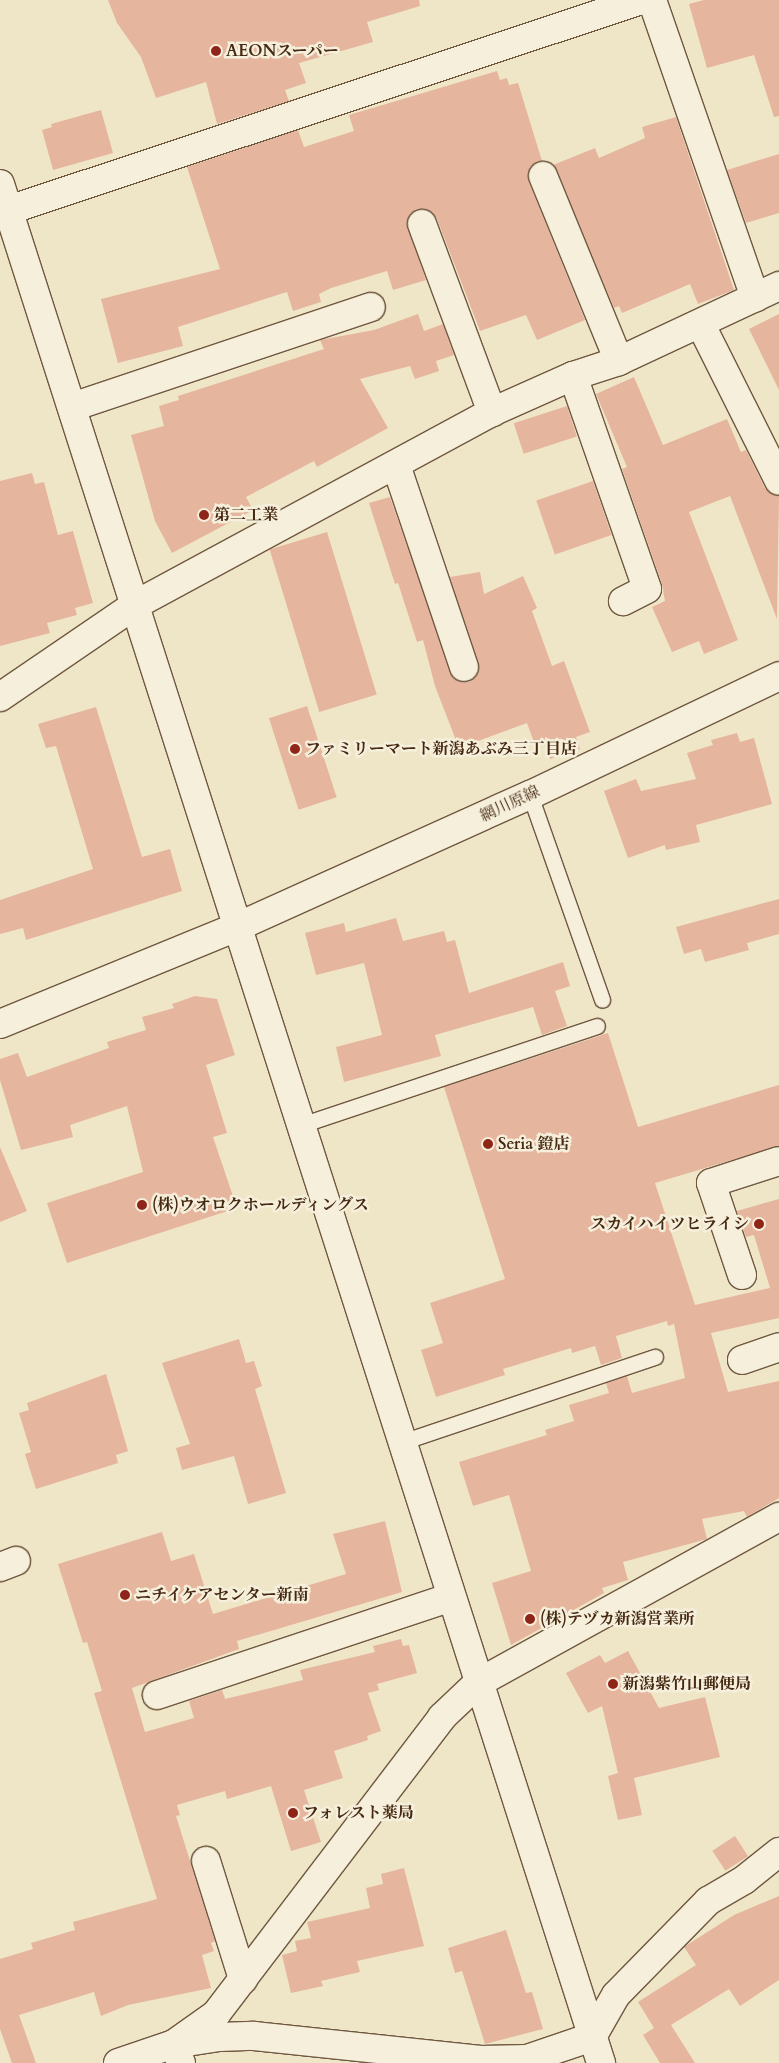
<!DOCTYPE html>
<html>
<head>
<meta charset="utf-8">
<style>
	body { margin:0 }
	#map { position:relative; width:779px; height:2063px; overflow:hidden; background:#efe6c8; font-family:Cardo,"Noto Serif JP",serif }
	div>[style] { position:absolute }
	[style*='--x'] { left:calc(var(--x)*1px); top:calc(var(--y)*1px); width:calc(var(--w)*1px); rotate:calc(var(--a)*1deg) }
	.building>* { inset:0; background:#e6b59e; transform-origin:0 0 }
	.roads { filter:drop-shadow(1px 0 #705840) drop-shadow(-1px 0 #705840) drop-shadow(0 1px #705840) drop-shadow(0 -1px #705840) }
	.service>* { height:15px; margin:-7.5px; padding:0 7.5px; transform-origin:7.5px; border-radius:7.5px; background:#f5efdb }
	.minor>* { height:28px; margin:-14px; padding:0 14px; transform-origin:14px; border-radius:14px; background:#f5efdb }
	.tertiary>* { height:28px; margin:-14px; padding:0 14px; transform-origin:14px; border-radius:14px; background:#f5efdb }
	.dots>* { width:14px; height:14px; translate:-50% -50%; box-sizing:border-box; border:2px solid #f5efdb; border-radius:50% }
	span { translate:-50% -50%; white-space:nowrap; text-align:center; line-height:1.15; -webkit-text-stroke:5px #f5efdb; paint-order:stroke }
	.poi-label { font-size:16px; color:#462913; font-weight:700 }
	.left { translate:0 -50%; text-align:left }
	.right { translate:-100% -50%; text-align:right }
	.street-label { font-size:16px; color:#462913 }
</style>
</head>
<body>
<div id="map">
	<div class="building">
		<div style="clip-path:polygon(108px 0,419px 0,420px 6px,367px 22px,373px 42px,299px 63px,306px 83px,285px 90px,289px 101px,217px 124px,206px 82px,156px 98px,141px 57px,117px 23px)"></div>
		<div style="clip-path:polygon(704px 0,779px 0,779px 116px,774px 117px,754px 55px,707px 68px,689px 4px)"></div>
		<div style="clip-path:polygon(497px 71px,500px 80px,507px 78px,509px 85px,518px 83px,542px 161px,530px 167px,529px 182px,585px 320px,537px 340px,526px 315px,480px 331px,437px 219px,424px 209px,410px 214px,407px 222px,426px 280px,393px 290px,387px 271px,331px 288px,319px 294px,321px 302px,293px 311px,287px 292px,178px 327px,183px 346px,118px 363px,101px 299px,220px 269px,187px 167px,298px 130px,304px 147px,354px 131px,349px 115px)"></div>
		<div style="clip-path:polygon(101px 110px,113px 153px,53px 170px,42px 130px,52px 127px,51px 124px)"></div>
		<div style="clip-path:polygon(676px 117px,734px 290px,698px 304px,690px 284px,622px 313px,619px 306px,614px 308px,553px 165px,595px 148px,599px 158px,645px 138px,642px 127px)"></div>
		<div style="clip-path:polygon(779px 154px,779px 213px,746px 223px,727px 170px)"></div>
		<div style="clip-path:polygon(418px 314px,424px 331px,443px 324px,454px 355px,436px 361px,439px 371px,415px 379px,410px 366px,360px 379px,388px 428px,317px 467px,314px 461px,246px 497px,253px 510px,172px 553px,155px 521px,131px 435px,164px 426px,159px 406px,179px 400px,178px 396px,324px 349px,320px 340px,374px 330px)"></div>
		<div style="clip-path:polygon(779px 314px,779px 390px,749px 329px)"></div>
		<div style="clip-path:polygon(634px 377px,663px 445px,727px 419px,741px 452px,746px 450px,765px 488px,779px 496px,777px 619px,730px 496px,689px 512px,738px 640px,704px 654px,699px 641px,672px 652px,652px 607px,665px 601px,662px 584px,622px 469px,627px 467px,596px 394px)"></div>
		<div style="left:567px;top:406px;width:32px;height:56px;rotate:72deg"></div>
		<div style="clip-path:polygon(32px 473px,35px 484px,44px 482px,58px 535px,73px 531px,93px 603px,75px 608px,77px 615px,47px 623px,50px 633px,0 646px,0 481px)"></div>
		<div style="left:593px;top:481px;width:57px;height:60px;rotate:71deg"></div>
		<div style="clip-path:polygon(390px 497px,453px 678px,468px 682px,479px 670px,450px 577px,480px 572px,484px 594px,523px 576px,537px 608px,532px 611px,552px 666px,564px 661px,590px 732px,576px 737px,580px 749px,550px 759px,543px 739px,534px 742px,527px 723px,459px 748px,435px 686px,423px 640px,417px 642px,398px 583px,395px 584px,369px 503px)"></div>
		<div style="left:327px;top:532px;width:170px;height:60px;rotate:73deg"></div>
		<div style="left:307px;top:706px;width:96px;height:40px;rotate:72deg"></div>
		<div style="clip-path:polygon(96px 707px,142px 857px,170px 849px,182px 891px,26px 940px,23px 928px,0 934px,0 900px,93px 869px,56px 746px,46px 748px,38px 724px)"></div>
		<div style="clip-path:polygon(737px 733px,740px 742px,754px 738px,772px 804px,696px 825px,700px 842px,666px 850px,665px 845px,628px 858px,604px 791px,636px 779px,641px 791px,696px 779px,687px 753px,713px 745px,711px 740px)"></div>
		<div style="clip-path:polygon(779px 899px,779px 934px,747px 943px,749px 950px,705px 962px,701px 949px,684px 954px,676px 927px)"></div>
		<div style="clip-path:polygon(396px 918px,403px 941px,444px 931px,447px 942px,455px 940px,469px 993px,563px 962px,570px 986px,555px 991px,567px 1026px,542px 1035px,533px 1007px,435px 1035px,441px 1056px,344px 1082px,336px 1047px,382px 1035px,364px 963px,316px 975px,305px 933px,344px 923px,346px 932px)"></div>
		<div style="clip-path:polygon(195px 996px,217px 999px,235px 1055px,206px 1065px,227px 1133px,213px 1137px,237px 1208px,67px 1263px,47px 1203px,143px 1172px,127px 1106px,70px 1125px,73px 1137px,21px 1150px,0 1080px,0 1059px,18px 1053px,27px 1077px,109px 1048px,107px 1042px,146px 1030px,142px 1017px,174px 1008px,172px 1004px)"></div>
		<div style="clip-path:polygon(608px 1033px,638px 1127px,779px 1085px,779px 1146px,655px 1183px,695px 1305px,770px 1288px,754px 1235px,746px 1237px,737px 1211px,779px 1199px,779px 1318px,711px 1333px,728px 1392px,779px 1381px,779px 1498px,747px 1517px,744px 1511px,702px 1519px,707px 1539px,623px 1562px,628px 1580px,602px 1588px,604px 1593px,511px 1645px,492px 1583px,531px 1571px,509px 1495px,473px 1506px,459px 1462px,547px 1435px,545px 1430px,574px 1421px,569px 1405px,609px 1393px,606px 1383px,627px 1376px,632px 1393px,685px 1378px,674px 1324px,668px 1326px,667px 1321px,616px 1336px,622px 1358px,601px 1365px,595px 1346px,572px 1353px,571px 1348px,503px 1369px,505px 1375px,436px 1397px,421px 1350px,443px 1343px,430px 1303px,505px 1279px,444px 1087px)"></div>
		<div style="clip-path:polygon(0 1147px,27px 1211px,0 1222px)"></div>
		<div style="clip-path:polygon(239px 1339px,246px 1363px,254px 1361px,262px 1386px,255px 1389px,286px 1493px,248px 1504px,234px 1456px,182px 1470px,176px 1448px,190px 1444px,162px 1363px)"></div>
		<div style="clip-path:polygon(106px 1374px,128px 1451px,116px 1455px,118px 1463px,36px 1489px,25px 1454px,31px 1452px,19px 1413px,29px 1410px,27px 1403px)"></div>
		<div style="clip-path:polygon(385px 1521px,402px 1592px,237px 1641px,239px 1649px,132px 1688px,145px 1732px,194px 1718px,189px 1701px,222px 1690px,225px 1699px,303px 1680px,300px 1670px,375px 1652px,373px 1646px,401px 1639px,403px 1646px,409px 1645px,417px 1673px,377px 1684px,379px 1690px,368px 1693px,381px 1731px,367px 1736px,368px 1740px,334px 1751px,343px 1778px,304px 1790px,321px 1842px,291px 1851px,271px 1786px,227px 1799px,225px 1791px,177px 1805px,180px 1815px,176px 1816px,215px 1941px,211px 1943px,214px 1951px,202px 1955px,211px 1988px,128px 2005px,101px 2016px,94px 1992px,19px 2015px,36px 2063px,12px 2063px,0 2029px,0 1959px,33px 1949px,31px 1943px,75px 1930px,73px 1922px,157px 1899px,94px 1693px,102px 1691px,87px 1642px,83px 1643px,58px 1564px,162px 1532px,171px 1561px,194px 1554px,213px 1614px,346px 1574px,333px 1534px)"></div>
		<div style="clip-path:polygon(628px 1651px,659px 1708px,705px 1697px,720px 1757px,634px 1778px,642px 1815px,618px 1820px,608px 1776px,618px 1773px,602px 1706px,588px 1713px,566px 1673px,600px 1655px,605px 1663px)"></div>
		<div style="left:735px;top:1836px;width:24px;height:27px;rotate:57deg"></div>
		<div style="clip-path:polygon(404px 1868px,424px 1946px,357px 1961px,360px 1972px,321px 1981px,323px 1986px,291px 1993px,282px 1955px,297px 1951px,295px 1941px,311px 1938px,307px 1922px,370px 1908px,366px 1888px,383px 1884px,381px 1874px)"></div>
		<div style="clip-path:polygon(779px 1896px,779px 1980px,740px 2006px,729px 1989px,671px 2025px,695px 2063px,660px 2063px,643px 2035px,654px 2028px,638px 2002px,696px 1965px,684px 1947px,687px 1945px,734px 1915px)"></div>
		<div style="clip-path:polygon(506px 1930px,526px 1993px,532px 1992px,543px 2029px,485px 2044px,462px 1971px,455px 1973px,448px 1948px)"></div>
	</div>
	<div class="roads">
		<div class="service">
			<div style="--x:530;--y:795;--w:217;--a:70.6"></div>
			<div style="--x:301;--y:1125;--w:312;--a:-18.5"></div>
			<div style="--x:402;--y:1442;--w:267;--a:-18.6"></div>
		</div>
		<div class="minor">
			<div style="--x:652;--y:0;--w:315;--a:70.9"></div>
			<div style="--x:543;--y:176;--w:200;--a:67.7"></div>
			<div style="--x:0;--y:213;--w:675;--a:-18.38"></div>
			<div style="--x:422;--y:224;--w:201;--a:69.6"></div>
			<div style="--x:701;--y:325;--w:174;--a:63.4"></div>
			<div style="--x:573;--y:376;--w:225;--a:70.8"></div>
			<div style="--x:647;--y:589;--w:27;--a:153"></div>
			<div style="--x:72;--y:407;--w:315;--a:-18.5"></div>
			<div style="--x:396;--y:465;--w:213;--a:71.4"></div>
			<div style="--x:0;--y:697;--w:163;--a:-34.3"></div>
			<div style="--x:135;--y:605;--w:406;--a:-28.4"></div>
			<div style="--x:492;--y:412;--w:89;--a:-24"></div>
			<div style="--x:573;--y:376;--w:48;--a:-18.1"></div>
			<div style="--x:619;--y:361;--w:177;--a:-25.1"></div>
			<div style="--x:742;--y:1275;--w:97;--a:-108.6"></div>
			<div style="--x:711;--y:1183;--w:71;--a:-17.9"></div>
			<div style="--x:742;--y:1360;--w:39;--a:-19"></div>
			<div style="--x:0;--y:1567;--w:17;--a:-21"></div>
			<div style="--x:157;--y:1695;--w:310;--a:-18.4"></div>
			<div style="--x:206;--y:1861;--w:124;--a:72.6"></div>
			<div style="--x:118;--y:2063;--w:59;--a:-18.7"></div>
			<div style="--x:174;--y:2044;--w:52;--a:-35.5"></div>
			<div style="--x:216;--y:2014;--w:373;--a:-52.7"></div>
			<div style="--x:442;--y:1717;--w:50;--a:-43.4"></div>
			<div style="--x:478;--y:1683;--w:344;--a:-28.9"></div>
			<div style="--x:181;--y:2063;--w:20;--a:-110"></div>
			<div style="--x:174;--y:2044;--w:46;--a:-8.8"></div>
			<div style="--x:219;--y:2037;--w:35;--a:-2"></div>
			<div style="--x:254;--y:2036;--w:228;--a:6"></div>
			<div style="--x:481;--y:2060;--w:46;--a:-1.2"></div>
			<div style="--x:527;--y:2059;--w:69;--a:-18.7"></div>
			<div style="--x:592;--y:2037;--w:48;--a:-60.3"></div>
			<div style="--x:616;--y:1995;--w:132;--a:-45.6"></div>
			<div style="--x:708;--y:1901;--w:42;--a:-30.3"></div>
			<div style="--x:744;--y:1880;--w:45;--a:-38.7"></div>
		</div>
		<div class="tertiary">
			<div style="--x:0;--y:184;--w:1973;--a:72.26"></div>
			<div style="--x:0;--y:1024;--w:256;--a:-22.3"></div>
			<div style="--x:237;--y:927;--w:321;--a:-24.3"></div>
			<div style="--x:530;--y:795;--w:276;--a:-25.5"></div>
		</div>
	</div>
	<div class="dots">
		<div style="left:216px;top:51px;background:#8f2418"></div>
		<div style="left:204px;top:515px;background:#8f2418"></div>
		<div style="left:295px;top:749px;background:#8f2418"></div>
		<div style="left:488px;top:1144px;background:#8f2418"></div>
		<div style="left:142px;top:1205px;background:#8f2418"></div>
		<div style="left:759px;top:1224px;background:#8f2418"></div>
		<div style="left:125px;top:1595px;background:#8f2418"></div>
		<div style="left:530px;top:1619px;background:#8f2418"></div>
		<div style="left:613px;top:1684px;background:#8f2418"></div>
		<div style="left:293px;top:1813px;background:#8f2418"></div>
	</div>
	<div class="poi-label">
		<span class="left" style="left:226px;top:51px">AEONスーパー</span>
		<span class="left" style="left:214px;top:515px">第二工業</span>
		<span class="left" style="left:305px;top:749px">ファミリーマート新潟あぶみ三丁目店</span>
		<span class="left" style="left:498px;top:1144px">Seria 鐙店</span>
		<span class="left" style="left:152px;top:1205px">(株)ウオロクホールディングス</span>
		<span class="right" style="left:749px;top:1224px">スカイハイツヒライシ</span>
		<span class="left" style="left:135px;top:1595px">ニチイケアセンター新南</span>
		<span class="left" style="left:540px;top:1619px">(株)テヅカ新潟営業所</span>
		<span class="left" style="left:623px;top:1684px">新潟紫竹山郵便局</span>
		<span class="left" style="left:303px;top:1813px">フォレスト薬局</span>
	</div>
	<div class="street-label">
		<span style="left:510px;top:804px;rotate:-25deg">網川原線</span>
	</div>
</div>
</body>
</html>
